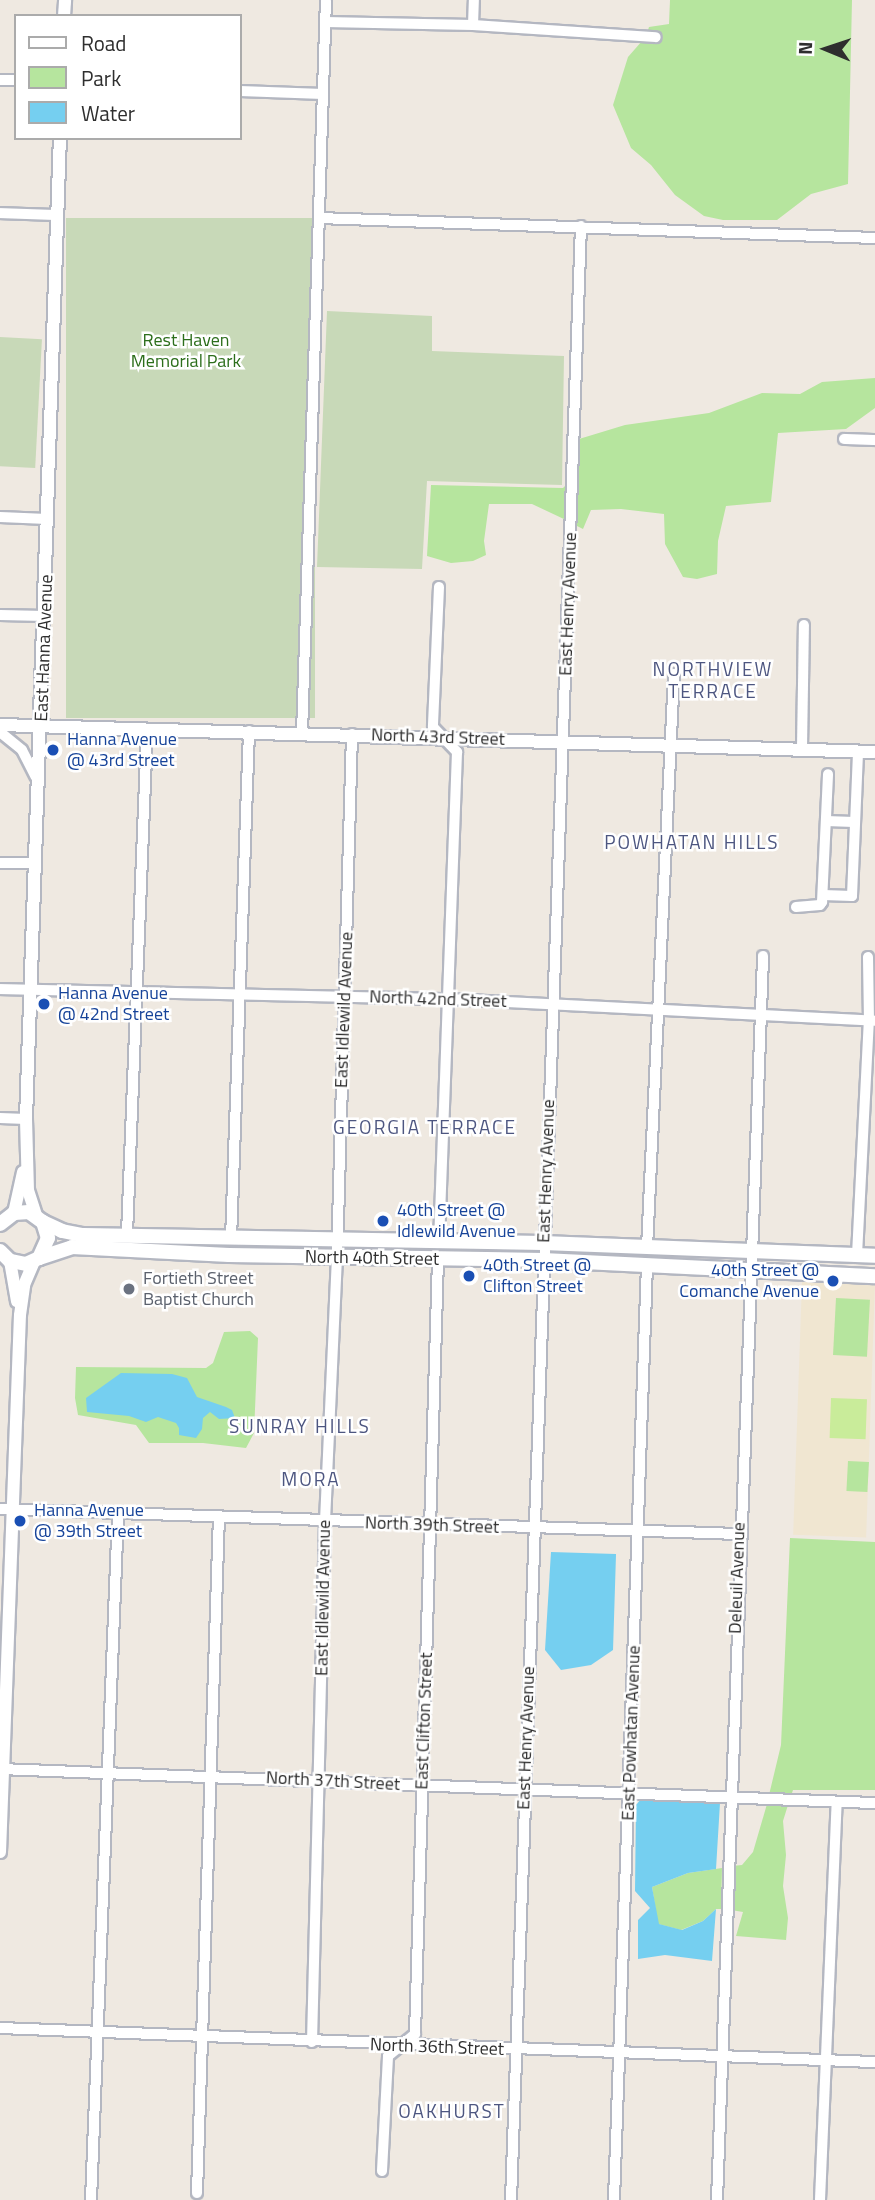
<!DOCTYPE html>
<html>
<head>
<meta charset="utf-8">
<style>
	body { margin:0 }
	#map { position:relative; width:875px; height:2200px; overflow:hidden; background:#efe9e1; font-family:"Titillium Web",sans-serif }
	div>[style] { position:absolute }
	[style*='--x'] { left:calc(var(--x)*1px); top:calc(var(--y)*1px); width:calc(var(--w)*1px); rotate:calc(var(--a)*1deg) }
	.education>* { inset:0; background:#f0e6d1; transform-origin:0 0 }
	.green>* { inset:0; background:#b6e59e; transform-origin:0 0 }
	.cemetery>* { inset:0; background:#c8d9b8; transform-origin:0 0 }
	.pitch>* { inset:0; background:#c9ec9a; transform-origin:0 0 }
	.water>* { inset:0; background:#75cff0 }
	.roads { filter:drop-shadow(2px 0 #b4b7c1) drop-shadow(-2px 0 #b4b7c1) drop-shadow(0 2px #b4b7c1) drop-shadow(0 -2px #b4b7c1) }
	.minor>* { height:10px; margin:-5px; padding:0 5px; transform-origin:5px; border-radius:5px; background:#fff }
	.tertiary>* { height:12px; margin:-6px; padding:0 6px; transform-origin:6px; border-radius:6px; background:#fff }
	.secondary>* { height:14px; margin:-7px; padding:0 7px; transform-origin:7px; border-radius:7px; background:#fff }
	.dots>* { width:19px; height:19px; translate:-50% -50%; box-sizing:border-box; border:4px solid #fff; border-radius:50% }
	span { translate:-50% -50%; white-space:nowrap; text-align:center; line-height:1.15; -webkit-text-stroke:5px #fff; paint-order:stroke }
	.park-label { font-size:18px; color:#2c6e1b }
	.street-label { font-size:18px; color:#2e2e2e }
	.transit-label { font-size:18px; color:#164399 }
	.left { translate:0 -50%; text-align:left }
	.right { translate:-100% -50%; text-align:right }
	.worship-label { font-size:18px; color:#5b616d }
	.neighbourhood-label { font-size:19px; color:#4d5680; letter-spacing:2px }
	.legend { position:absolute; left:14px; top:14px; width:228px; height:126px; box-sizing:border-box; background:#fff; border:2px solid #ababab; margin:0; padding:9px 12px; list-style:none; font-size:21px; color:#2e2e2e }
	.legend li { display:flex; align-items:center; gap:14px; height:35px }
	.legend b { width:35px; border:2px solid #ababab }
	.north { position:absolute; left:791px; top:14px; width:70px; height:70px; -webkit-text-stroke:5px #fff; paint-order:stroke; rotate:272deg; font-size:19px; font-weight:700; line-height:28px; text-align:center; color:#2e2e2e }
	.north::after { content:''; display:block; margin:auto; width:24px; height:32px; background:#2e2e2e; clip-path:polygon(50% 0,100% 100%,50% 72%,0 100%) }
</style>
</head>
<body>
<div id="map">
	<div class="education">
		<div style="left:802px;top:1282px;width:73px;height:253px;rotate:2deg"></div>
	</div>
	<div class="green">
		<div style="clip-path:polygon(670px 0,852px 0,848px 184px,811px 194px,777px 220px,723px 220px,704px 216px,675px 195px,651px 165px,631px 148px,613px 105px,628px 57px,642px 41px,661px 42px,661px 33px,647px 33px,649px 27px,669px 24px)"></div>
		<div style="clip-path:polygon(875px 378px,875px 408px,846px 429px,778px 433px,771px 502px,726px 506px,718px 541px,717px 574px,697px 579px,683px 577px,665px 544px,664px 514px,621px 509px,591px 510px,583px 529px,575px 525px,579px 439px,625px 425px,709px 413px,762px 393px,800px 394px,822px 382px)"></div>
		<div style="clip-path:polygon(567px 439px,566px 520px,532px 504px,489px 504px,484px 541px,486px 555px,473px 561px,451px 563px,427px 556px,431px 485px,563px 488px,566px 485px)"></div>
		<div style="left:836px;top:1298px;width:34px;height:57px;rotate:3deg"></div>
		<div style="clip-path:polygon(250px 1331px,258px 1338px,254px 1433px,246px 1448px,203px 1443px,149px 1443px,136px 1425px,78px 1415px,75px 1398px,76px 1367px,206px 1368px,213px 1363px,224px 1332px)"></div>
		<div style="left:848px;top:1461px;width:21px;height:30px;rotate:3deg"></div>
		<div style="clip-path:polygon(790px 1538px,875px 1542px,875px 1790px,793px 1790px,791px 1796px,769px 1795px,781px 1745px)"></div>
		<div style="clip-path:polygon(767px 1804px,788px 1805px,783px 1821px,786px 1855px,783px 1886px,788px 1918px,786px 1940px,736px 1936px,743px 1912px,731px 1910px,732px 1866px,742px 1865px,753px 1852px)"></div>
		<div style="clip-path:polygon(722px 1868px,721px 1909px,716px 1909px,703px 1921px,681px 1930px,658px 1924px,652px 1887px,688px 1873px)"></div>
	</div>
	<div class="cemetery">
		<div style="left:66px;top:218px;width:249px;height:500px"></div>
		<div style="clip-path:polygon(327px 311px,432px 316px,432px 351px,564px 356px,562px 485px,427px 481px,422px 569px,317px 567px)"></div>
		<div style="left:0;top:337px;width:42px;height:129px;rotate:3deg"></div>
	</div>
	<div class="pitch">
		<div style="left:831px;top:1398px;width:36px;height:40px;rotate:2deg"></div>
	</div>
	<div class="water">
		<div style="clip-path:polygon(121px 1373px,172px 1374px,187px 1378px,197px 1397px,226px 1407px,232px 1410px,235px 1418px,219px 1419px,210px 1412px,203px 1418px,202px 1429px,196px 1438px,179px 1435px,179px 1428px,176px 1423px,158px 1417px,146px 1422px,129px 1416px,87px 1412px,86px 1398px)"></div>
		<div style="clip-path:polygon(551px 1552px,616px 1554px,613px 1650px,591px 1665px,561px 1670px,545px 1650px)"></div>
		<div style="clip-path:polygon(641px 1799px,720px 1803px,716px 1869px,688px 1873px,652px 1887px,659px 1924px,682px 1930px,703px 1921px,716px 1909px,712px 1961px,665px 1955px,638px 1959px,638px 1920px,650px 1908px,635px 1891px,636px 1805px)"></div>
	</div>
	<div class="roads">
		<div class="minor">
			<div style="--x:325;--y:22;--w:148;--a:1.2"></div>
			<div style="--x:473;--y:25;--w:183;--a:3.8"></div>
			<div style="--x:473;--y:25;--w:25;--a:-88"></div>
			<div style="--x:0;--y:80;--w:16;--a:0"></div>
			<div style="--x:240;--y:91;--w:83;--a:2.1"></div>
			<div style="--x:0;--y:213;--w:57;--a:2"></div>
			<div style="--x:319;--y:218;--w:556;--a:2.06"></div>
			<div style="--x:844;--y:439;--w:31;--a:2"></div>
			<div style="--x:0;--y:517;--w:47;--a:2.4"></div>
			<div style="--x:439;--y:587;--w:140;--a:92.5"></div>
			<div style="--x:433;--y:727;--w:35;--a:46"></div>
			<div style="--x:457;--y:752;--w:490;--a:92.1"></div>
			<div style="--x:0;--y:615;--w:45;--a:1.3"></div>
			<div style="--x:0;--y:732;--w:28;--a:39"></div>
			<div style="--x:22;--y:750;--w:30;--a:63"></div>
			<div style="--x:302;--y:734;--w:734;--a:-88.13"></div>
			<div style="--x:802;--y:748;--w:123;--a:-89.1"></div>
			<div style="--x:826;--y:821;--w:28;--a:2"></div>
			<div style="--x:0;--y:863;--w:35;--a:0"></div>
			<div style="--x:823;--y:895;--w:29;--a:2"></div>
			<div style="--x:852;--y:896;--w:144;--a:-87.6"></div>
			<div style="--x:796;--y:907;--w:24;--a:-5"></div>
			<div style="--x:820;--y:905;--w:4;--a:-56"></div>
			<div style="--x:822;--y:902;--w:128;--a:-87.3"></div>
			<div style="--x:0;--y:989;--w:448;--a:1.3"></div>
			<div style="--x:448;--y:999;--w:428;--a:2.9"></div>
			<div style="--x:0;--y:1118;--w:26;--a:2"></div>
			<div style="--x:127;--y:1234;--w:503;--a:-87.72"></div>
			<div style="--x:231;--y:1239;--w:508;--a:-87.97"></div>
			<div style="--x:647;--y:1248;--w:575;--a:-87.31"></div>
			<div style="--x:857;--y:1255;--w:234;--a:-87.1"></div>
			<div style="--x:869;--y:1021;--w:64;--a:-90.9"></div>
			<div style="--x:0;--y:1509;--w:739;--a:1.94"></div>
			<div style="--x:0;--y:1769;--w:876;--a:2.23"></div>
			<div style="--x:0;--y:2028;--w:876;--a:2.23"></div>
			<div style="--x:312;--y:2042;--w:521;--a:-88.57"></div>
			<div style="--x:325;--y:1521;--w:263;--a:-87.4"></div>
			<div style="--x:337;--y:1258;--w:524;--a:-88.36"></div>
			<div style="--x:382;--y:2171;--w:115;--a:-87"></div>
			<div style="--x:388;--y:2056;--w:35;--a:-39"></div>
			<div style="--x:415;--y:2034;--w:776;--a:-88.3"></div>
			<div style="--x:197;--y:2193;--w:676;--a:-88.14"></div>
			<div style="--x:91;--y:2200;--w:688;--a:-87.75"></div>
			<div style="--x:511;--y:2200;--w:1975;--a:-87.97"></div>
			<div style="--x:614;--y:2200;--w:936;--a:-87.98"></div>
			<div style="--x:717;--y:2200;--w:1245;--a:-87.88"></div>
			<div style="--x:820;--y:2200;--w:398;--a:-87.6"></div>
		</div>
		<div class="tertiary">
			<div style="--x:64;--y:16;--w:16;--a:-86"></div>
			<div style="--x:0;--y:725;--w:875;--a:1.77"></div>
			<div style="--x:14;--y:1213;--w:42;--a:-77.6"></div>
			<div style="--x:36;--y:1215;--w:25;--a:-108"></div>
			<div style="--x:28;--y:1191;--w:72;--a:-91.6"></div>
			<div style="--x:26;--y:1119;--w:982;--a:-88.02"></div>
			<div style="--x:10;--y:1261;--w:41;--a:80.1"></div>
			<div style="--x:0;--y:1852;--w:537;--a:-87.87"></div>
			<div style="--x:20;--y:1315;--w:30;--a:-82"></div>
			<div style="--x:24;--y:1285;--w:26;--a:-67"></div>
		</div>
		<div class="secondary">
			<div style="--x:43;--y:1222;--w:21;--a:25"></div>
			<div style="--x:62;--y:1231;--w:21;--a:11"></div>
			<div style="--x:83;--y:1235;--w:460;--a:1"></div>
			<div style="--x:543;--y:1243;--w:332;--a:2.2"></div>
			<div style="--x:0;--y:1224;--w:18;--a:-38"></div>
			<div style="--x:14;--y:1213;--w:15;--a:-4"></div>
			<div style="--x:29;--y:1212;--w:17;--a:36"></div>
			<div style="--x:43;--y:1222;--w:17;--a:73"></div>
			<div style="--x:48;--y:1238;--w:22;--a:114"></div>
			<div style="--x:39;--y:1258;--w:14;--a:155"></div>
			<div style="--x:26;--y:1264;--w:16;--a:-169"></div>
			<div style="--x:10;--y:1261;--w:14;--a:-135"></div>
			<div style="--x:39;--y:1258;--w:35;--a:-18"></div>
			<div style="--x:72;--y:1247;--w:157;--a:2.9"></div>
			<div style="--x:229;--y:1255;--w:314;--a:0.9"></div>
			<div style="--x:543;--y:1260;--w:332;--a:2.8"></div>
		</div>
	</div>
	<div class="dots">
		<div style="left:53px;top:750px;background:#1a4fb4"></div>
		<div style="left:44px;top:1004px;background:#1a4fb4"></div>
		<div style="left:383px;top:1221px;background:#1a4fb4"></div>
		<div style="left:469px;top:1276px;background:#1a4fb4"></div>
		<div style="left:833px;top:1281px;background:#1a4fb4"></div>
		<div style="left:129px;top:1289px;background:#6b7280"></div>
		<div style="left:20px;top:1521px;background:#1a4fb4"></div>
	</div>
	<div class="park-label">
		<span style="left:186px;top:351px">Rest Haven<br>Memorial Park</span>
	</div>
	<div class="street-label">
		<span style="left:568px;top:604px;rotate:-88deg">East Henry Avenue</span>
		<span style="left:44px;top:648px;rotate:-88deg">East Hanna Avenue</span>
		<span style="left:438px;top:737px;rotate:2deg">North 43rd Street</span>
		<span style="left:438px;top:999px;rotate:2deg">North 42nd Street</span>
		<span style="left:344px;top:1010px;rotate:-88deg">East Idlewild Avenue</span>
		<span style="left:546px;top:1171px;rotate:-88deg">East Henry Avenue</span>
		<span style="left:372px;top:1258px;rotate:1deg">North 40th Street</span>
		<span style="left:432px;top:1525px;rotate:2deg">North 39th Street</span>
		<span style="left:737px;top:1578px;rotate:-88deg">Deleuil Avenue</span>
		<span style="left:323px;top:1598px;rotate:-89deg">East Idlewild Avenue</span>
		<span style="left:424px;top:1721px;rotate:-88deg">East Clifton Street</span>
		<span style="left:631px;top:1733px;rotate:-88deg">East Powhatan Avenue</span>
		<span style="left:526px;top:1738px;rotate:-88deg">East Henry Avenue</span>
		<span style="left:333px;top:1781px;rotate:3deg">North 37th Street</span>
		<span style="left:437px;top:2047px;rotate:2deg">North 36th Street</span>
	</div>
	<div class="transit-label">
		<span class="left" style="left:67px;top:750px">Hanna Avenue<br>@ 43rd Street</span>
		<span class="left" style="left:58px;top:1004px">Hanna Avenue<br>@ 42nd Street</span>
		<span class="left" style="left:397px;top:1221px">40th Street @<br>Idlewild Avenue</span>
		<span class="left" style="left:483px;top:1276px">40th Street @<br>Clifton Street</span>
		<span class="right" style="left:819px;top:1281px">40th Street @<br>Comanche Avenue</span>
		<span class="left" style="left:34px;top:1521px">Hanna Avenue<br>@ 39th Street</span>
	</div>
	<div class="worship-label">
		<span class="left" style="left:143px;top:1289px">Fortieth Street<br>Baptist Church</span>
	</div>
	<div class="neighbourhood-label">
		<span style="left:713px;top:680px">NORTHVIEW<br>TERRACE</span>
		<span style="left:692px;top:842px">POWHATAN HILLS</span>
		<span style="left:425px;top:1127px">GEORGIA TERRACE</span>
		<span style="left:300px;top:1426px">SUNRAY HILLS</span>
		<span style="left:311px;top:1479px">MORA</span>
		<span style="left:452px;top:2111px">OAKHURST</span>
	</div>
	<ul class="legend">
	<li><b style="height:9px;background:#fff"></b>Road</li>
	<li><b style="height:19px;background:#b6e59e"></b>Park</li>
	<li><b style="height:19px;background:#75cff0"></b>Water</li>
	</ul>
	<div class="north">N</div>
</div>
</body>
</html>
